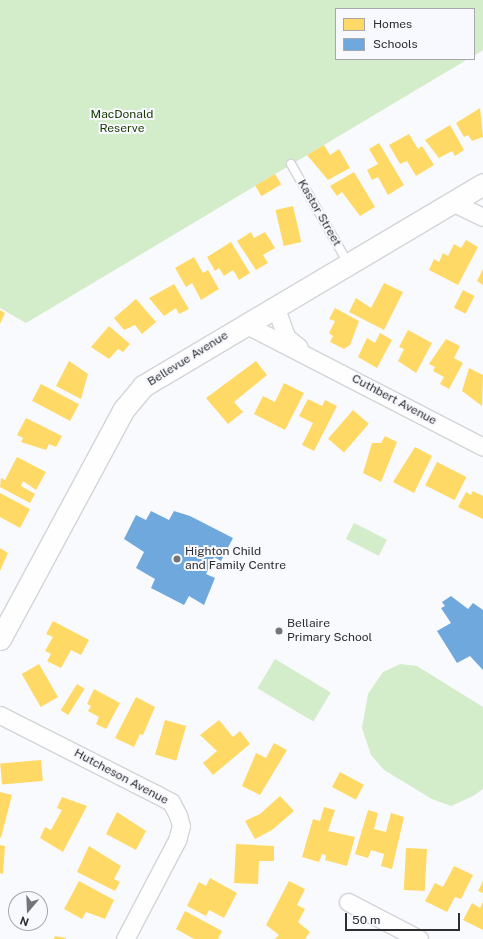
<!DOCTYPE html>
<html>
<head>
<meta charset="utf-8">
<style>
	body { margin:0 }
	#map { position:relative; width:483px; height:939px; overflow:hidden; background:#f9fafd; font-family:"Public Sans",sans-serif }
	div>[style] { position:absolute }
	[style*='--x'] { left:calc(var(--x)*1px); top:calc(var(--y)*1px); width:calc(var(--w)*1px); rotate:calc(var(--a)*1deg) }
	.green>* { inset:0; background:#d3ecc9; transform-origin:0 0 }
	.homes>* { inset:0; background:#ffd966; transform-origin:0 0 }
	.schools>* { inset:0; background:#6fa8dc }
	.roads { filter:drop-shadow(1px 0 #d3d4d6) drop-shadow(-1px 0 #d3d4d6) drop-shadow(0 1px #d3d4d6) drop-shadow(0 -1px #d3d4d6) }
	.service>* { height:8px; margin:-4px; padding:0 4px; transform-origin:4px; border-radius:4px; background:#fefeff }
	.minor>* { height:17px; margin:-8.5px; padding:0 8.5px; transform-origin:8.5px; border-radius:8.5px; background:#fefeff }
	.tertiary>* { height:21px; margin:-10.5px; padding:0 10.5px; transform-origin:10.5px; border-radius:10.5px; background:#fefeff }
	.dots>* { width:11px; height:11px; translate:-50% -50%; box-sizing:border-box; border:2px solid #f8f9fe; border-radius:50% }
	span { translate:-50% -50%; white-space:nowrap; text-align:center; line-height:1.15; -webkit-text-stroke:4px #f8f9fe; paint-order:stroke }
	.park-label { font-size:12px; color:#193900 }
	.street-label { font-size:12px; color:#2d2d30 }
	.poi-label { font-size:12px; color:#2d2d30 }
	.left { translate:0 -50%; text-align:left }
	.legend { position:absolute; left:335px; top:8px; width:140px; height:52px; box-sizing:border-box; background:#f8f9fe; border:1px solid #a7a7ac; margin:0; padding:5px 7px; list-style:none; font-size:12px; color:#2d2d30 }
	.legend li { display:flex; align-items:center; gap:8px; height:20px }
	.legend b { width:20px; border:1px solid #a7a7ac }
	.north { position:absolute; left:8px; top:891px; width:40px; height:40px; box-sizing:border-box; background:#f8f9fe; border:1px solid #a7a7ac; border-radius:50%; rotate:199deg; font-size:11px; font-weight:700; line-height:16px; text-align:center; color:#2d2d30 }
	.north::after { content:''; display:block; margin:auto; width:14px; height:18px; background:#747578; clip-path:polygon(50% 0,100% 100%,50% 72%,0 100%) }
	.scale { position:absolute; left:345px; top:913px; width:115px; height:18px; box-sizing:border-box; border:2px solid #2d2d30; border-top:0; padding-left:5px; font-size:12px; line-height:14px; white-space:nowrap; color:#2d2d30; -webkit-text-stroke:3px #f8f9fe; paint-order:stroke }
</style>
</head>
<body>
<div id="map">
	<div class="green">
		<div style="clip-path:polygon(0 0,483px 0,483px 50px,474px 56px,474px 9px,336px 9px,336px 59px,468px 59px,26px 323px,0 308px)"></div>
		<div style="left:354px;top:523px;width:37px;height:18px;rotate:27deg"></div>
		<div style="left:275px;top:659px;width:65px;height:34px;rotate:31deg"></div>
		<div style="clip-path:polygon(400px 664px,417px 666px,483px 707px,483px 789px,473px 796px,451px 806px,432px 799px,384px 770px,371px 755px,362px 728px,368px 694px,383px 672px)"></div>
	</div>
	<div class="homes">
		<div style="clip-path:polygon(480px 108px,483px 137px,472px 141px,468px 135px,464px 137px,456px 123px)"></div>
		<div style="clip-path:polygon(450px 125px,464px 150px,455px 156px,452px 151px,439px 158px,425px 140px)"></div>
		<div style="clip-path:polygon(409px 134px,418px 149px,422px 146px,434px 165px,416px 176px,407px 161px,400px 164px,389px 145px)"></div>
		<div style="clip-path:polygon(379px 143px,404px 185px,388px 195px,378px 177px,372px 180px,367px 170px,378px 164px,369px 149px)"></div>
		<div style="clip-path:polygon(324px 145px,330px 155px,339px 149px,350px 168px,328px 180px,307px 155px)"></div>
		<div style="clip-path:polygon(354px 172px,375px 207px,360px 216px,342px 192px,337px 196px,330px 186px)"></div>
		<div style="left:275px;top:174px;width:12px;height:23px;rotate:59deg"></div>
		<div style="left:293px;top:206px;width:37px;height:18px;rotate:77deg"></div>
		<div style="clip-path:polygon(251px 232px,254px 238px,265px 232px,275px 248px,263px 255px,268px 263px,256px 270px,237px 241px)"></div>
		<div style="clip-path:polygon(466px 240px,478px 247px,458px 285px,429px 270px,434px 259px,439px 262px,443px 253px,448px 256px,454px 244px,461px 248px)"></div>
		<div style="clip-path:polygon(231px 242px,250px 273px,239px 280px,233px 270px,224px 276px,219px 268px,215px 271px,207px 257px)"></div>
		<div style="clip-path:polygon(194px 257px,203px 273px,208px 270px,219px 289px,201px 300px,192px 283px,186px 287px,175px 268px)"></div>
		<div style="clip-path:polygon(483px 269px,483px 285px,477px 281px)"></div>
		<div style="clip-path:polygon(384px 283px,403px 292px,384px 330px,349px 312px,356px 298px,371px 308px)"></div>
		<div style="clip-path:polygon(174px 284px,189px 309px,179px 314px,176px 308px,164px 316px,149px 298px)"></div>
		<div style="left:463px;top:290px;width:13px;height:20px;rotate:27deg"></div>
		<div style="clip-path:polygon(136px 299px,156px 322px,142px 334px,135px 325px,124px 330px,114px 318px)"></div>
		<div style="clip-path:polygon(335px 308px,359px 321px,350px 345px,344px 349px,330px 342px,333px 336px,329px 333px,335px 321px,329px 319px)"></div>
		<div style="clip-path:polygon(0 310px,5px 313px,0 324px)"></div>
		<div style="clip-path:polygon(109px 326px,130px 344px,123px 352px,118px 349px,109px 359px,91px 347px)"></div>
		<div style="clip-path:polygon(408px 330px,432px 343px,416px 373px,398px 361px,404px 349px,399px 347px)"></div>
		<div style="clip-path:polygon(380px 333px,392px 340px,377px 368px,358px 357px,367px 338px,375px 343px)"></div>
		<div style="clip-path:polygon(446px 339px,460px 346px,454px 358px,463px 363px,449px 389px,440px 384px,444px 377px,433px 371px,435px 367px,429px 364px)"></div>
		<div style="clip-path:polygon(69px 361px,88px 374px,81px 399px,56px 386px)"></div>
		<div style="clip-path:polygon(256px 361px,267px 375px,234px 402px,243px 412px,228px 424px,206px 398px)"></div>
		<div style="clip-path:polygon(469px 368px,483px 375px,482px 406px,462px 391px)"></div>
		<div style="clip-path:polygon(284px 383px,304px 393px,285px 430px,254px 414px,263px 396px,275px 402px)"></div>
		<div style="left:41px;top:384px;width:43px;height:19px;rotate:28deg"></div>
		<div style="clip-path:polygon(308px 399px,322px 406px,325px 400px,337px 406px,314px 451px,302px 445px,313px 423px,299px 416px)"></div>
		<div style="left:353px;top:410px;width:21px;height:38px;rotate:41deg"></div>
		<div style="clip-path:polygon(26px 418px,62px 436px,56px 447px,49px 444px,46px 450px,21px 442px,23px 438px,17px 435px)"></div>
		<div style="clip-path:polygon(385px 436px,397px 442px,381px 482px,363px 473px,372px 443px,381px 443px)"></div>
		<div style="clip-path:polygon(415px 447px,432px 456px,414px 493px,393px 482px)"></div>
		<div style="clip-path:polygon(17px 457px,46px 472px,36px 490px,23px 481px,21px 486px,35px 494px,30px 503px,0 487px,1px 478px,5px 480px)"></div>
		<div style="left:437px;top:462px;width:33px;height:26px;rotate:27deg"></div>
		<div style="clip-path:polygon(473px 491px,483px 496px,483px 519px,458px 507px,466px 492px,471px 495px)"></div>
		<div style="clip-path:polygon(0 493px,30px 509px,20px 528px,0 517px)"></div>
		<div style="clip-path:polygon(0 548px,8px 553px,0 571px)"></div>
		<div style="clip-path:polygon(53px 621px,89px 640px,81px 655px,71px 650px,61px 668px,47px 661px,51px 654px,45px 651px,53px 637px,46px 634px)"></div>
		<div style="left:39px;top:664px;width:38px;height:20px;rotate:60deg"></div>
		<div style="left:77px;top:684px;width:9px;height:31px;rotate:32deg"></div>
		<div style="clip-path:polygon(94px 689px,120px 703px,106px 729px,96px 724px,99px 717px,88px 711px,91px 706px,87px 704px)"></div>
		<div style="clip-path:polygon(136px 697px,155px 707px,143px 735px,140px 734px,134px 747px,115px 738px)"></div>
		<div style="left:165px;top:720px;width:22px;height:36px;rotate:16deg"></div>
		<div style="clip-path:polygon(219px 720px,233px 737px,240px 731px,250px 744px,213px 775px,203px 763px,217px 751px,200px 735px)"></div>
		<div style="clip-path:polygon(274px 743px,287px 750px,260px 795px,242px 786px,256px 753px,266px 758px)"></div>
		<div style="left:41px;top:760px;width:21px;height:41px;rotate:85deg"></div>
		<div style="left:340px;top:772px;width:27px;height:17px;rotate:28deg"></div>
		<div style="clip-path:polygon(0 792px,12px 795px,1px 838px,0 837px)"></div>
		<div style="clip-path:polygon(280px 796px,294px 811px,272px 830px,255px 839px,245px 821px,260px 814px)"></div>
		<div style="clip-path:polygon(62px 797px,87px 806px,63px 852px,40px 838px,45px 827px,51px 830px,62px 810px,57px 808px)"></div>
		<div style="clip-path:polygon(324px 807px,335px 810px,328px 831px,355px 837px,347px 866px,325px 860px,326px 855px,322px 854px,319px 862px,302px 857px,313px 819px,320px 821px)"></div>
		<div style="clip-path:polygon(368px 810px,378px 813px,374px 829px,386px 832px,391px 813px,404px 817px,392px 869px,381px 866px,384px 854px,371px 850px,368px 858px,355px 854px)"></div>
		<div style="clip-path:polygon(117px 812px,146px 831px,136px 850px,106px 834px)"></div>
		<div style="clip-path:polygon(236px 844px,274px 846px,274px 861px,259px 861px,258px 884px,234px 883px)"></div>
		<div style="clip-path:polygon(0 845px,5px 846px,3px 874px,0 873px)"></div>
		<div style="clip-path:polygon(89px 846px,121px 866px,114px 879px,120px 882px,115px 891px,77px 872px)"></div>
		<div style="left:406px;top:848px;width:21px;height:42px;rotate:3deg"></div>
		<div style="clip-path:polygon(454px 866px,473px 875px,461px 899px,455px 897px,447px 912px,425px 901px,435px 883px,443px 887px)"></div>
		<div style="clip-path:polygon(210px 878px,237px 893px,224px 918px,209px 910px,206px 916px,187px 906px,199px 882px,206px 886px)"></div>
		<div style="clip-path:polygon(79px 881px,114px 900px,105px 919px,86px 912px,82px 919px,64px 909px)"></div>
		<div style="clip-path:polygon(289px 881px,305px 889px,297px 905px,305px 909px,298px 922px,310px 932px,305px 939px,275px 939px,279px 935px,266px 925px)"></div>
		<div style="clip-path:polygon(483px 881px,483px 893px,478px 891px)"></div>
		<div style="clip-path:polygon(483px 902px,483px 930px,463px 920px,472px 903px,480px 908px)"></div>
		<div style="clip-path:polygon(185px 911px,222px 931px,218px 939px,194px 939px,176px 929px)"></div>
		<div style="clip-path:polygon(55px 936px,66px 938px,66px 939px,54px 939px)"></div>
	</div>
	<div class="schools">
		<div style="clip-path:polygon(151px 511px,169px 520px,174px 511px,190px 516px,233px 538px,221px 561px,214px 557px,206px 574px,215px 578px,204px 605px,189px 596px,184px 605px,151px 588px,155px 579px,136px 568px,144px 552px,124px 539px,136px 515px,146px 520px)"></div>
		<div style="clip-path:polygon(451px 596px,468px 609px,473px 603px,483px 610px,483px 670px,470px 656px,457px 663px,437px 631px,451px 623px,441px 608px,445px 606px,442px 602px)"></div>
	</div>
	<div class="roads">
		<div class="service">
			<div style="--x:291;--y:164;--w:114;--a:60.1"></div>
		</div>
		<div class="minor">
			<div style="--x:452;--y:202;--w:34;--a:26"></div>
			<div style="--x:275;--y:306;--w:33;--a:70"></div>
			<div style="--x:286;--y:337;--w:16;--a:38"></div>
			<div style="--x:245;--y:324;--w:268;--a:27.3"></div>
			<div style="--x:0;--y:715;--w:175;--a:26.9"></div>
			<div style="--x:156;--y:794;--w:17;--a:28"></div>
			<div style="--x:171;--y:802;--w:15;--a:62"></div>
			<div style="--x:178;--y:815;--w:11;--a:75"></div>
			<div style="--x:181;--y:826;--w:15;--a:106"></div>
			<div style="--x:177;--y:840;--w:112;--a:117.7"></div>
			<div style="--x:348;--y:902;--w:80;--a:27.5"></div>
		</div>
		<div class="tertiary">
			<div style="--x:0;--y:639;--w:261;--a:-61.7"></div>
			<div style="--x:124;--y:409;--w:30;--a:-50"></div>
			<div style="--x:143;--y:386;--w:395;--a:-30.7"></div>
		</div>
	</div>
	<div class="dots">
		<div style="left:177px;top:559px;background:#747578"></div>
		<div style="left:279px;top:631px;background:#747578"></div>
	</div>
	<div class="park-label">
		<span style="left:122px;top:122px">MacDonald<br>Reserve</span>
	</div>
	<div class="street-label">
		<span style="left:319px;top:213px;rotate:60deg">Kastor Street</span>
		<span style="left:188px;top:359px;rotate:-32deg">Bellevue Avenue</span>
		<span style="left:394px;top:400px;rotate:28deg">Cuthbert Avenue</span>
		<span style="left:121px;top:777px;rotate:28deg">Hutcheson Avenue</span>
	</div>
	<div class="poi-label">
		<span class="left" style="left:185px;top:559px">Highton Child<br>and Family Centre</span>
		<span class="left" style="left:287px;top:631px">Bellaire<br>Primary School</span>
	</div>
	<ul class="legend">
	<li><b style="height:11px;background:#ffd966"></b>Homes</li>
	<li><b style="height:11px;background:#6fa8dc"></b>Schools</li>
	</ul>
	<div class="north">N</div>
	<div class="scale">50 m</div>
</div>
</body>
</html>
